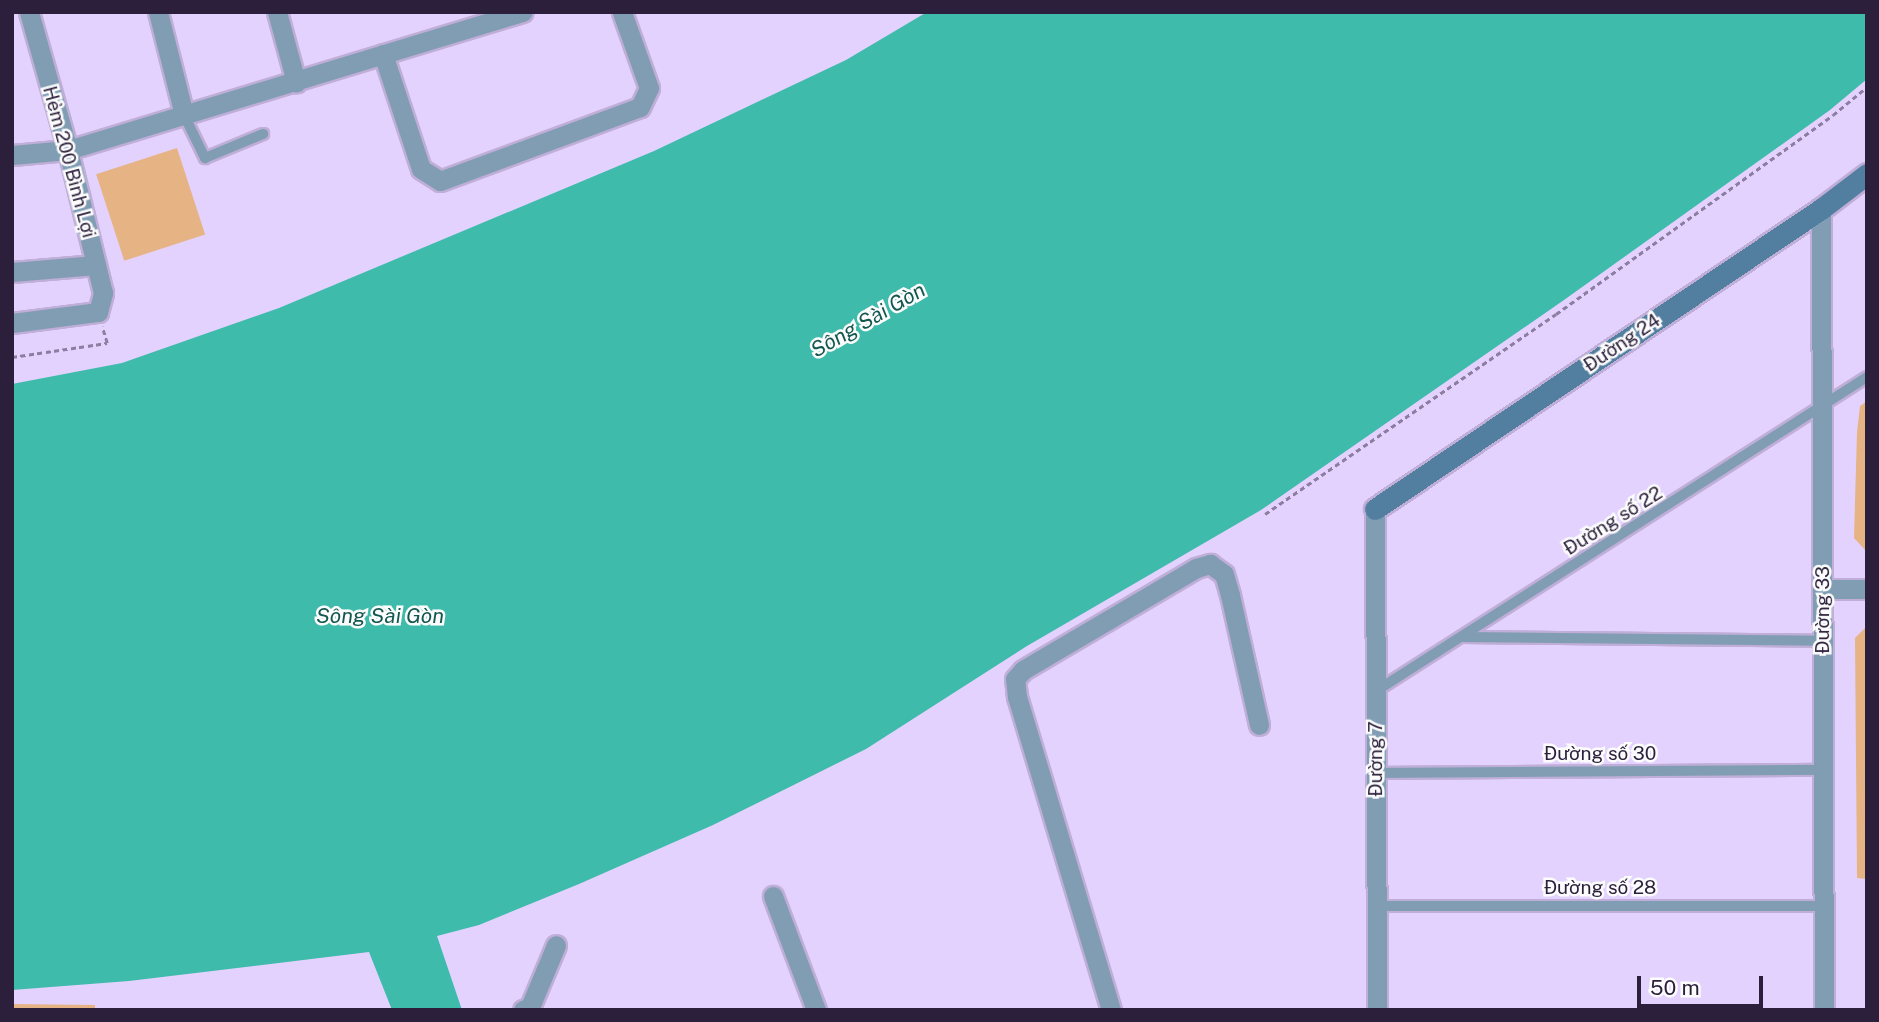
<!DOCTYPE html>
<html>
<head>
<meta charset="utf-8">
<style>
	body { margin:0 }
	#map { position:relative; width:1879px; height:1022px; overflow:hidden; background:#e4d2fe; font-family:"Public Sans",sans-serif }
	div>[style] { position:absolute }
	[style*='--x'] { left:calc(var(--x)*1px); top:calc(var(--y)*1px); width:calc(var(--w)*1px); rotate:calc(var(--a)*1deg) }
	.green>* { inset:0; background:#e6b385; transform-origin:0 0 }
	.water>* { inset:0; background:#3fbbab }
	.path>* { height:2.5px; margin-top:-1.25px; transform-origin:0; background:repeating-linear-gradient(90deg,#8c7da1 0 5px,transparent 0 8.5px) }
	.roads { filter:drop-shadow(2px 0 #bfaed7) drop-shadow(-2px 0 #bfaed7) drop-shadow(0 2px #bfaed7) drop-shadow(0 -2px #bfaed7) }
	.lane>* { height:10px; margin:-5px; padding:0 5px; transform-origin:5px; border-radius:5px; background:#809db4 }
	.street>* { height:19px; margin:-9.5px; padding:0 9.5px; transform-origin:9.5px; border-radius:9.5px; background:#809db4 }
	.secondary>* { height:21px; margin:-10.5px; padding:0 10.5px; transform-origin:10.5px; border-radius:10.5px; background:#527ea0 }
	span { translate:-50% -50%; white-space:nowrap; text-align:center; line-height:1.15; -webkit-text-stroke:5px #fcfcfc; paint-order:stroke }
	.street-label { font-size:19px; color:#2b1f3b }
	.water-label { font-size:21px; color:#135850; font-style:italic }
	.frame { position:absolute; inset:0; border:14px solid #2b1f3b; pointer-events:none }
	.scale { position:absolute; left:1637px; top:976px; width:126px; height:32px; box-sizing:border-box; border:4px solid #2b1f3b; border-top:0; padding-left:9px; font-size:21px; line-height:24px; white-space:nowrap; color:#2b1f3b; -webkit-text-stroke:5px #fcfcfc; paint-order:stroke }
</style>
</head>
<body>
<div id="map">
	<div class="green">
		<div style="left:177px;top:148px;width:91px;height:85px;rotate:72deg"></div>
		<div style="clip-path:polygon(1867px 401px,1867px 552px,1854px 538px,1857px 432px,1860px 406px)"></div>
		<div style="clip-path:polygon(1867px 626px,1867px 879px,1857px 878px,1855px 638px)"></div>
		<div style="clip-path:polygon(12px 1004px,95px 1005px,95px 1010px,12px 1010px)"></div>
	</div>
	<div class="water">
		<div style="clip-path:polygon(927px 12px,1867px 12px,1867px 79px,1830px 110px,1564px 300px,1261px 510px,1027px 646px,866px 749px,713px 825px,579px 884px,479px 925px,437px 936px,462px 1010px,392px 1010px,369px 952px,129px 981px,12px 990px,12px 384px,122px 363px,279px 308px,654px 151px,846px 60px)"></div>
	</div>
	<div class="path">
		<div style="--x:12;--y:357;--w:96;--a:-8.4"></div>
		<div style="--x:107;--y:343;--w:17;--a:-107"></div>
		<div style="--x:1265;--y:514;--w:353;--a:-34.5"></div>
		<div style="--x:1556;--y:314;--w:341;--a:-35.7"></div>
		<div style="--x:1833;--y:115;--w:44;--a:-39.5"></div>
	</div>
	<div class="roads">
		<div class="lane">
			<div style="--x:184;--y:115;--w:48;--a:64"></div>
			<div style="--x:205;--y:158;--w:63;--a:-22.5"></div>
			<div style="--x:1463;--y:637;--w:360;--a:0.6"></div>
			<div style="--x:1376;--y:691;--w:583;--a:-32.6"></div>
			<div style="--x:1376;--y:773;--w:448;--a:-0.4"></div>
			<div style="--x:1377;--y:906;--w:447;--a:0"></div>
		</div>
		<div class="street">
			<div style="--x:158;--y:12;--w:106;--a:75.8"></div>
			<div style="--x:277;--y:12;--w:73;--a:74.8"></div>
			<div style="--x:383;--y:54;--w:121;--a:71.7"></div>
			<div style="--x:421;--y:169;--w:22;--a:32"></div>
			<div style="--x:440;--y:181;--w:213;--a:-20.3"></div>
			<div style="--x:640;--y:107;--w:21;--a:-65"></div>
			<div style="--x:649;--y:88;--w:81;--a:-109.6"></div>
			<div style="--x:12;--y:155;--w:56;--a:-5.1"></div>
			<div style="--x:68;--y:150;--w:475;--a:-16.9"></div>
			<div style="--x:1821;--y:209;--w:801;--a:89.79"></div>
			<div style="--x:12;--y:272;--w:84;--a:-4.8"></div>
			<div style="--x:12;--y:323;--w:87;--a:-7.3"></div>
			<div style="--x:98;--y:312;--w:20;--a:-75"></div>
			<div style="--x:103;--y:293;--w:147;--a:-103.8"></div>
			<div style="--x:68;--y:150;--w:143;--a:-105.8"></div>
			<div style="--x:1375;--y:509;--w:501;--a:89.77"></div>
			<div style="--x:1823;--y:589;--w:44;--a:0"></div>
			<div style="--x:773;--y:896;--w:122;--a:69.3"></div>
			<div style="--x:523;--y:1010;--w:8;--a:-23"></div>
			<div style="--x:530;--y:1007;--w:67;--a:-67.2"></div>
			<div style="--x:1111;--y:1010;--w:327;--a:-106.7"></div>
			<div style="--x:1017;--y:697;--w:18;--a:-96"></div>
			<div style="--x:1015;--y:679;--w:12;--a:-48"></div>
			<div style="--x:1023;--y:670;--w:201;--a:-30.5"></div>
			<div style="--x:1196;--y:568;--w:15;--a:-16"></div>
			<div style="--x:1210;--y:564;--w:17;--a:36"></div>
			<div style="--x:1224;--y:574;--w:22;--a:74"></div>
			<div style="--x:1230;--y:595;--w:133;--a:77.4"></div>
		</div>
		<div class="secondary">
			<div style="--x:1375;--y:509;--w:538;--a:-33.93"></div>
			<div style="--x:1821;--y:209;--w:58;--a:-37.3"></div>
		</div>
	</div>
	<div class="street-label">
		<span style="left:69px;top:162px;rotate:75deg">Hẻm 200 Bình Lợi</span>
		<span style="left:1622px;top:343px;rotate:-34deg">Đường 24</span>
		<span style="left:1613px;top:521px;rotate:-32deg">Đường số 22</span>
		<span style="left:1823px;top:610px;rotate:-90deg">Đường 33</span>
		<span style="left:1600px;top:754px">Đường số 30</span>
		<span style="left:1376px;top:759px;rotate:-90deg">Đường 7</span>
		<span style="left:1600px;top:888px">Đường số 28</span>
	</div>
	<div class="water-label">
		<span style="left:868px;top:320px;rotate:-30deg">Sông Sài Gòn</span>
		<span style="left:380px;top:616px">Sông Sài Gòn</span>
	</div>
	<div class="frame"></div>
	<div class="scale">50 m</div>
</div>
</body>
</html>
